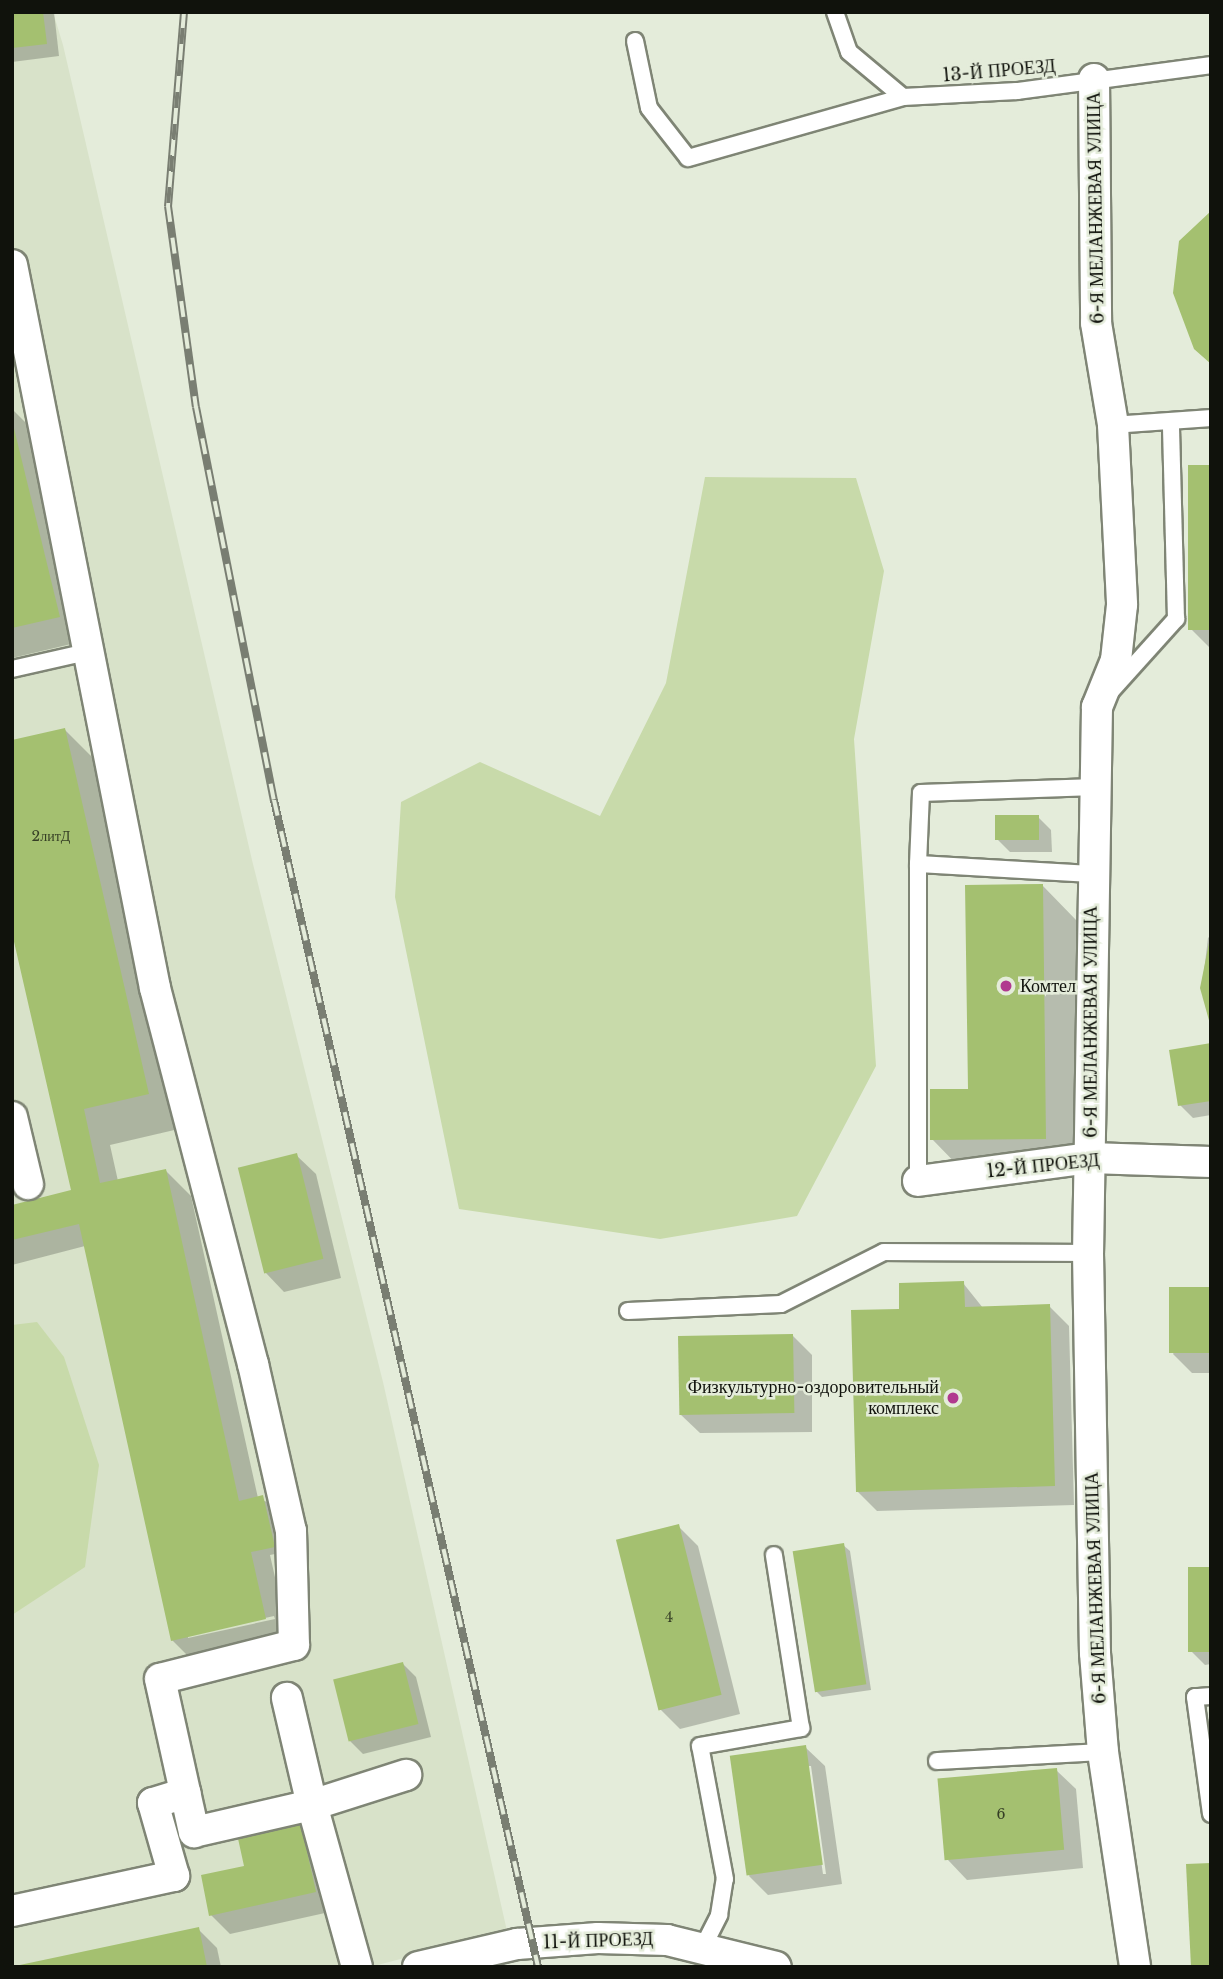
<!DOCTYPE html>
<html>
<head>
<meta charset="utf-8">
<style>
	body { margin:0 }
	#map { position:relative; width:1223px; height:1979px; overflow:hidden; background:#e4ecda; font-family:"Libre Baskerville",serif }
	div>[style] { position:absolute }
	[style*='--x'] { left:calc(var(--x)*1px); top:calc(var(--y)*1px); width:calc(var(--w)*1px); rotate:calc(var(--a)*1deg) }
	.built>* { inset:0; background:#d8e2c9 }
	.green>* { inset:0; background:#c8daaa }
	.shadow>* { inset:0; background:#0003 }
	.building>* { inset:0; background:#a4c070; transform-origin:0 0 }
	.roads { filter:drop-shadow(2px 0 #7f8575) drop-shadow(-2px 0 #7f8575) drop-shadow(0 2px #7f8575) drop-shadow(0 -2px #7f8575) }
	.service>* { height:16px; margin:-8px; padding:0 8px; transform-origin:8px; border-radius:8px; background:#fff }
	.minor>* { height:30px; margin:-15px; padding:0 15px; transform-origin:15px; border-radius:15px; background:#fff }
	.rail>* { height:8px; margin-top:-4px; transform-origin:0; background:repeating-linear-gradient(90deg,#e4ecda 0 16px,#797e72 0 32px); box-sizing:border-box; border-block:2px solid #797e72 }
	.dots>* { width:19px; height:19px; translate:-50% -50%; box-sizing:border-box; border:4px solid #e4ecda; border-radius:50% }
	span { translate:-50% -50%; white-space:nowrap; text-align:center; line-height:1.15; -webkit-text-stroke:5px #e4ecda; paint-order:stroke }
	.number-label { font-size:14px; color:#353e25 }
	.number-label span { -webkit-text-stroke-width:0 }
	.street-label { font-size:18px; color:#10120c }
	.poi-label { font-size:18px; color:#10120c }
	.left { translate:0 -50%; text-align:left }
	.right { translate:-100% -50%; text-align:right }
	.frame { position:absolute; inset:0; border:14px solid #10120c; pointer-events:none }
</style>
</head>
<body>
<div id="map">
	<div class="built">
		<div style="clip-path:polygon(12px 12px,53px 12px,63px 45px,252px 860px,383px 1382px,507px 1931px,370px 1967px,12px 1967px)"></div>
	</div>
	<div class="green">
		<div style="clip-path:polygon(705px 477px,856px 478px,884px 571px,854px 739px,876px 1066px,797px 1216px,660px 1239px,459px 1209px,395px 897px,401px 802px,480px 762px,600px 816px,666px 683px)"></div>
		<div style="clip-path:polygon(37px 1322px,64px 1357px,99px 1465px,85px 1567px,12px 1615px,12px 1325px)"></div>
	</div>
	<div class="shadow">
		<div style="clip-path:polygon(12px 12px,54px 12px,59px 56px,12px 62px)"></div>
		<div style="clip-path:polygon(1211px 213px,1211px 362px,1196px 348px)"></div>
		<div style="clip-path:polygon(12px 409px,34px 431px,84px 641px,12px 658px)"></div>
		<div style="clip-path:polygon(1211px 467px,1211px 649px,1191px 629px)"></div>
		<div style="clip-path:polygon(evenodd,65px 730px,99px 764px,183px 1128px,110px 1145px,118px 1181px,166px 1171px,191px 1196px,258px 1498px,269px 1503px,280px 1553px,270px 1555px,290px 1644px,197px 1665px,172px 1640px,85px 1246px,12px 1265px,12px 1206px,73px 1191px,65px 730px,274px 1616px,275px 1619px,188px 1638px,188px 1635px,274px 1616px)"></div>
		<div style="clip-path:polygon(1038px 817px,1051px 830px,1052px 852px,1010px 852px,997px 839px)"></div>
		<div style="clip-path:polygon(1043px 886px,1077px 921px,1080px 1173px,966px 1174px,932px 1139px,970px 1091px)"></div>
		<div style="clip-path:polygon(1211px 935px,1202px 988px,1208px 938px)"></div>
		<div style="clip-path:polygon(1211px 1045px,1211px 1115px,1193px 1118px,1180px 1105px)"></div>
		<div style="clip-path:polygon(296px 1155px,316px 1174px,341px 1278px,284px 1292px,265px 1272px)"></div>
		<div style="clip-path:polygon(963px 1283px,983px 1308px,1049px 1306px,1069px 1326px,1074px 1505px,877px 1511px,858px 1492px,901px 1311px)"></div>
		<div style="clip-path:polygon(1211px 1289px,1211px 1373px,1192px 1373px,1173px 1354px)"></div>
		<div style="clip-path:polygon(792px 1335px,812px 1355px,812px 1432px,700px 1433px,680px 1414px)"></div>
		<div style="clip-path:polygon(678px 1526px,698px 1546px,740px 1714px,680px 1729px,661px 1710px)"></div>
		<div style="clip-path:polygon(843px 1545px,850px 1551px,871px 1690px,822px 1697px,816px 1691px)"></div>
		<div style="clip-path:polygon(1211px 1569px,1211px 1664px,1205px 1665px,1192px 1652px)"></div>
		<div style="clip-path:polygon(403px 1664px,416px 1677px,431px 1737px,363px 1754px,350px 1741px)"></div>
		<div style="clip-path:polygon(evenodd,805px 1747px,825px 1766px,842px 1884px,768px 1895px,749px 1876px,805px 1747px,807px 1766px,811px 1766px,826px 1874px,823px 1874px,807px 1766px)"></div>
		<div style="clip-path:polygon(1056px 1770px,1076px 1789px,1083px 1868px,967px 1880px,948px 1860px)"></div>
		<div style="clip-path:polygon(300px 1822px,319px 1841px,334px 1911px,230px 1934px,211px 1915px,246px 1868px)"></div>
		<div style="clip-path:polygon(198px 1929px,217px 1948px,221px 1967px,18px 1967px)"></div>
	</div>
	<div class="building">
		<div style="clip-path:polygon(12px 12px,43px 12px,47px 44px,12px 48px)"></div>
		<div style="clip-path:polygon(1211px 211px,1209px 271px,1211px 364px,1194px 349px,1173px 293px,1179px 241px)"></div>
		<div style="clip-path:polygon(12px 420px,60px 617px,12px 628px)"></div>
		<div style="left:1188px;top:465px;width:23px;height:165px"></div>
		<div style="clip-path:polygon(65px 728px,149px 1094px,84px 1109px,100px 1183px,166px 1169px,239px 1501px,263px 1495px,275px 1547px,251px 1552px,266px 1619px,171px 1641px,79px 1224px,12px 1240px,12px 1205px,71px 1190px,12px 933px,12px 740px)"></div>
		<div style="left:995px;top:815px;width:44px;height:25px"></div>
		<div style="clip-path:polygon(1043px 884px,1046px 1139px,930px 1140px,930px 1089px,968px 1089px,965px 885px)"></div>
		<div style="clip-path:polygon(1211px 933px,1211px 1024px,1210px 1024px,1200px 988px)"></div>
		<div style="clip-path:polygon(1211px 1043px,1211px 1101px,1178px 1106px,1169px 1050px)"></div>
		<div style="left:297px;top:1153px;width:109px;height:61px;rotate:76deg"></div>
		<div style="clip-path:polygon(964px 1281px,965px 1307px,1050px 1304px,1055px 1486px,856px 1492px,851px 1310px,899px 1309px,899px 1283px)"></div>
		<div style="left:1211px;top:1287px;width:66px;height:42px;rotate:90deg"></div>
		<div style="left:793px;top:1334px;width:79px;height:115px;rotate:89deg"></div>
		<div style="left:679px;top:1524px;width:176px;height:65px;rotate:76deg"></div>
		<div style="left:844px;top:1543px;width:143px;height:52px;rotate:81deg"></div>
		<div style="left:1211px;top:1567px;width:85px;height:23px;rotate:90deg"></div>
		<div style="left:403px;top:1662px;width:64px;height:72px;rotate:76deg"></div>
		<div style="left:806px;top:1745px;width:121px;height:77px;rotate:82deg"></div>
		<div style="left:1057px;top:1768px;width:82px;height:120px;rotate:85deg"></div>
		<div style="clip-path:polygon(300px 1820px,316px 1892px,209px 1916px,201px 1875px,244px 1866px,237px 1834px)"></div>
		<div style="clip-path:polygon(1211px 1863px,1211px 1967px,1191px 1967px,1186px 1864px)"></div>
		<div style="clip-path:polygon(199px 1927px,207px 1967px,15px 1967px,15px 1966px)"></div>
	</div>
	<div class="roads">
		<div class="service">
			<div style="--x:835;--y:12;--w:42;--a:70.7"></div>
			<div style="--x:849;--y:52;--w:70;--a:39.8"></div>
			<div style="--x:903;--y:97;--w:114;--a:-3"></div>
			<div style="--x:1017;--y:91;--w:196;--a:-7.6"></div>
			<div style="--x:635;--y:41;--w:68;--a:78.2"></div>
			<div style="--x:649;--y:108;--w:63;--a:52"></div>
			<div style="--x:688;--y:158;--w:223;--a:-15.8"></div>
			<div style="--x:1113;--y:425;--w:98;--a:-4.1"></div>
			<div style="--x:12;--y:669;--w:77;--a:-12.8"></div>
			<div style="--x:1112;--y:690;--w:96;--a:-48"></div>
			<div style="--x:1176;--y:619;--w:196;--a:-91.5"></div>
			<div style="--x:918;--y:864;--w:71;--a:-87.6"></div>
			<div style="--x:921;--y:793;--w:174;--a:-2"></div>
			<div style="--x:918;--y:1181;--w:317;--a:-90"></div>
			<div style="--x:918;--y:864;--w:174;--a:3.3"></div>
			<div style="--x:628;--y:1311;--w:153;--a:-2.6"></div>
			<div style="--x:781;--y:1304;--w:115;--a:-26.8"></div>
			<div style="--x:884;--y:1252;--w:204;--a:0.3"></div>
			<div style="--x:1211;--y:1696;--w:16;--a:176"></div>
			<div style="--x:1195;--y:1697;--w:118;--a:82.2"></div>
			<div style="--x:937;--y:1761;--w:166;--a:-3.1"></div>
			<div style="--x:703;--y:1947;--w:36;--a:-63"></div>
			<div style="--x:719;--y:1915;--w:36;--a:-81"></div>
			<div style="--x:725;--y:1879;--w:135;--a:-100.6"></div>
			<div style="--x:700;--y:1746;--w:103;--a:-10.1"></div>
			<div style="--x:801;--y:1728;--w:175;--a:-98.9"></div>
		</div>
		<div class="minor">
			<div style="--x:1094;--y:79;--w:244;--a:89.5"></div>
			<div style="--x:1096;--y:323;--w:103;--a:80.5"></div>
			<div style="--x:1113;--y:425;--w:180;--a:87.1"></div>
			<div style="--x:1122;--y:605;--w:55;--a:96.2"></div>
			<div style="--x:1116;--y:660;--w:51;--a:112"></div>
			<div style="--x:1097;--y:707;--w:546;--a:90.94"></div>
			<div style="--x:1088;--y:1253;--w:400;--a:89"></div>
			<div style="--x:1095;--y:1653;--w:99;--a:85.4"></div>
			<div style="--x:1103;--y:1752;--w:217;--a:81.5"></div>
			<div style="--x:12;--y:265;--w:737;--a:78.81"></div>
			<div style="--x:155;--y:988;--w:389;--a:75.4"></div>
			<div style="--x:253;--y:1364;--w:171;--a:77.2"></div>
			<div style="--x:291;--y:1531;--w:114;--a:88.5"></div>
			<div style="--x:294;--y:1645;--w:138;--a:165.8"></div>
			<div style="--x:160;--y:1679;--w:157;--a:77.5"></div>
			<div style="--x:194;--y:1832;--w:121;--a:-12.9"></div>
			<div style="--x:312;--y:1805;--w:110;--a:-103.2"></div>
			<div style="--x:12;--y:1117;--w:69;--a:76.6"></div>
			<div style="--x:918;--y:1181;--w:174;--a:-7.6"></div>
			<div style="--x:1090;--y:1158;--w:121;--a:1.9"></div>
			<div style="--x:12;--y:1911;--w:166;--a:-12.2"></div>
			<div style="--x:174;--y:1876;--w:76;--a:-106"></div>
			<div style="--x:153;--y:1803;--w:34;--a:-17"></div>
			<div style="--x:357;--y:1967;--w:168;--a:-105.5"></div>
			<div style="--x:312;--y:1805;--w:99;--a:-17.7"></div>
			<div style="--x:418;--y:1967;--w:102;--a:-13.1"></div>
			<div style="--x:517;--y:1944;--w:81;--a:-4.2"></div>
			<div style="--x:598;--y:1938;--w:69;--a:1.7"></div>
			<div style="--x:667;--y:1940;--w:112;--a:13.9"></div>
		</div>
	</div>
	<div class="rail">
		<div style="--x:184;--y:12;--w:195;--a:94.7"></div>
		<div style="--x:168;--y:206;--w:203;--a:82.1"></div>
		<div style="--x:196;--y:407;--w:401;--a:78.8"></div>
		<div style="--x:274;--y:800;--w:1196;--a:77.25"></div>
	</div>
	<div class="dots">
		<div style="left:1006px;top:986px;background:#b1398f"></div>
		<div style="left:953px;top:1398px;background:#b1398f"></div>
	</div>
	<div class="number-label">
		<span style="left:51px;top:836px">2литД</span>
		<span style="left:669px;top:1617px">4</span>
		<span style="left:1001px;top:1814px">6</span>
	</div>
	<div class="street-label">
		<span style="left:999px;top:71px;rotate:-5deg">13-Й ПРОЕЗД</span>
		<span style="left:1096px;top:208px;rotate:-91deg">6-Я МЕЛАНЖЕВАЯ УЛИЦА</span>
		<span style="left:1091px;top:1022px;rotate:-90deg">6-Я МЕЛАНЖЕВАЯ УЛИЦА</span>
		<span style="left:1043px;top:1166px;rotate:-6deg">12-Й ПРОЕЗД</span>
		<span style="left:1096px;top:1588px;rotate:-92deg">6-Я МЕЛАНЖЕВАЯ УЛИЦА</span>
		<span style="left:598px;top:1941px;rotate:-2deg">11-Й ПРОЕЗД</span>
	</div>
	<div class="poi-label">
		<span class="left" style="left:1020px;top:986px">Комтел</span>
		<span class="right" style="left:939px;top:1398px">Физкультурно-оздоровительный<br>комплекс</span>
	</div>
	<div class="frame"></div>
</div>
</body>
</html>
